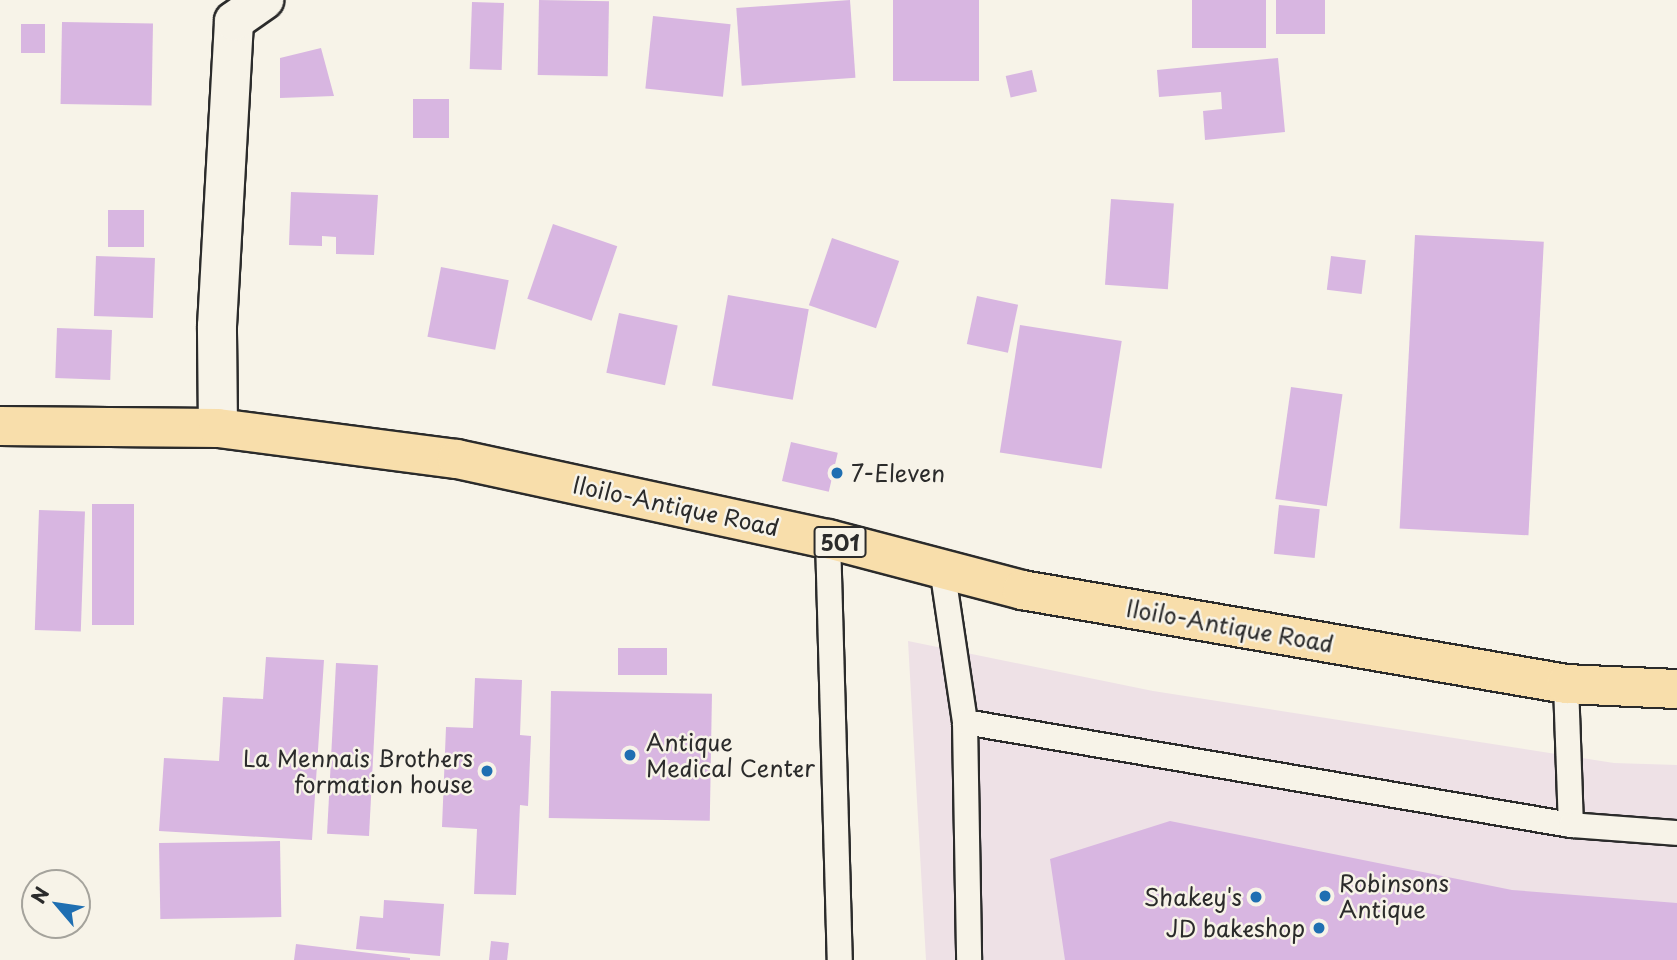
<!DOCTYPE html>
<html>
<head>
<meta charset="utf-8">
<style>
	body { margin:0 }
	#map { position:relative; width:1677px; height:960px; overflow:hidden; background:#f7f3e8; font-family:"Playpen Sans",sans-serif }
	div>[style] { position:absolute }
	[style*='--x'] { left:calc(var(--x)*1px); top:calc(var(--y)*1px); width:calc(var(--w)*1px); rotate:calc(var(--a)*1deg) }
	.built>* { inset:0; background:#eee1e6 }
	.building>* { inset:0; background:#d8b6e1; transform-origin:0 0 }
	.roads { filter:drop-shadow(2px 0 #2b2b2b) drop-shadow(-2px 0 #2b2b2b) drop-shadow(0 2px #2b2b2b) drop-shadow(0 -2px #2b2b2b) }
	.lane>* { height:24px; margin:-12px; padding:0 12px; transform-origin:12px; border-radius:12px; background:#f7f3e8 }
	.street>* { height:38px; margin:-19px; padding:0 19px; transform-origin:19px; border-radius:19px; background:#f7f3e8 }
	.primary>* { height:38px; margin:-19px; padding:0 19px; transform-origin:19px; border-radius:19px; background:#f8deab }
	.dots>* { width:19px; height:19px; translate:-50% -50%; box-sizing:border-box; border:4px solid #f7f3e8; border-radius:50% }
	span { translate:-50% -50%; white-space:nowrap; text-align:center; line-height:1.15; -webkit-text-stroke:5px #f7f3e8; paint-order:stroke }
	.shield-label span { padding:2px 5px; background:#f7f3e8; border:2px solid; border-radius:5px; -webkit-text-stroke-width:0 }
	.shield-label { font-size:21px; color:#2b2b2b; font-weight:700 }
	.poi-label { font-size:23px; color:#2b2b2b }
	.left { translate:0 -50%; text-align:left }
	.right { translate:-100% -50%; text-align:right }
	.street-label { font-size:23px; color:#2b2b2b }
	.north { position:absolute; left:21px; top:869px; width:70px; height:70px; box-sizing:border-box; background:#f7f3e8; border:2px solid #a5a39c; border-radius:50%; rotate:299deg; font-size:19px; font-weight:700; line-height:28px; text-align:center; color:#2b2b2b }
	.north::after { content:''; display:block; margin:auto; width:24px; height:32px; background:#1f6fb2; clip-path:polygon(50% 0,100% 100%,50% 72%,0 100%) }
</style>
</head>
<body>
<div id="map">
	<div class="built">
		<div style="clip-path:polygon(908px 641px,1153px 691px,1614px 763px,1677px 765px,1677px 960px,926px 960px)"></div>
	</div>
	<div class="building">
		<div style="left:539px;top:0;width:70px;height:75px;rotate:1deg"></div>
		<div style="left:850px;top:0;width:78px;height:114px;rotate:86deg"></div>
		<div style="left:893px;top:0;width:86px;height:81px"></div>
		<div style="left:1192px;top:0;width:74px;height:48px"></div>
		<div style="left:1276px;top:0;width:49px;height:34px"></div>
		<div style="left:472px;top:2px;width:32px;height:67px;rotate:2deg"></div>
		<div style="left:653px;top:16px;width:78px;height:73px;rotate:6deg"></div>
		<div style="left:62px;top:22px;width:91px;height:82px;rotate:1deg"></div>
		<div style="left:21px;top:24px;width:24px;height:29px"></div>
		<div style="clip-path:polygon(321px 48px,334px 96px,280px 98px,280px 58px)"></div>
		<div style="clip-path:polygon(1278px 58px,1285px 132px,1205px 140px,1203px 111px,1222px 109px,1221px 92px,1159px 97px,1157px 70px)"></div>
		<div style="left:1032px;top:70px;width:22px;height:27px;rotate:77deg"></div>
		<div style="left:413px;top:99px;width:36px;height:39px"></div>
		<div style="clip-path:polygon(291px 192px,378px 195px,374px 255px,336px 254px,336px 237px,322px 236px,322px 246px,289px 245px)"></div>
		<div style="left:1111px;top:199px;width:63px;height:86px;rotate:4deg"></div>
		<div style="left:108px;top:210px;width:36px;height:37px"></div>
		<div style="left:553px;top:224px;width:68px;height:79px;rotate:19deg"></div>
		<div style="left:1415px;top:235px;width:129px;height:294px;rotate:3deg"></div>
		<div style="left:832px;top:238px;width:71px;height:71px;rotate:19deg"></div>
		<div style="left:96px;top:256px;width:59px;height:60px;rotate:2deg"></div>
		<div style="left:1331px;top:256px;width:35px;height:34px;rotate:7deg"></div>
		<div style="left:441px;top:267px;width:69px;height:71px;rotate:11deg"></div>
		<div style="left:728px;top:295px;width:82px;height:92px;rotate:10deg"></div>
		<div style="left:977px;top:296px;width:42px;height:49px;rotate:12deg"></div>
		<div style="left:619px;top:313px;width:60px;height:61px;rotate:12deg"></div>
		<div style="left:1020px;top:325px;width:103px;height:129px;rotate:9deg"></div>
		<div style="left:57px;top:328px;width:55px;height:50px;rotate:2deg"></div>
		<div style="left:1291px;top:387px;width:52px;height:113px;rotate:8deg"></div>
		<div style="left:791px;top:442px;width:48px;height:40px;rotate:13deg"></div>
		<div style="left:92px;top:504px;width:42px;height:121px"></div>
		<div style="left:1279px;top:505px;width:41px;height:49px;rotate:6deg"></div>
		<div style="left:39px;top:510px;width:46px;height:120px;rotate:2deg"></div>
		<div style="left:667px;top:648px;width:27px;height:49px;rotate:90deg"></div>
		<div style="clip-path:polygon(266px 657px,324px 660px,312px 840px,159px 831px,164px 758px,219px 761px,223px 697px,263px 699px)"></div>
		<div style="left:336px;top:663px;width:42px;height:171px;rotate:3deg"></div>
		<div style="clip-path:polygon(475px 678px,522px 680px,520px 735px,531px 736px,528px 806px,520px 805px,516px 895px,474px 894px,477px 829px,442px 827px,446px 727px,473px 728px)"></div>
		<div style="left:551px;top:691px;width:161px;height:127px;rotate:1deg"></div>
		<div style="clip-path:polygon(1170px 821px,1512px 890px,1677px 903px,1677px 960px,1065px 960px,1050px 859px)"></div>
		<div style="left:280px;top:841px;width:76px;height:121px;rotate:89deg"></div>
		<div style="clip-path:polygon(384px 900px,444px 904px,440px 956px,356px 949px,360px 916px,383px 918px)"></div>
		<div style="left:491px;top:941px;width:18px;height:19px;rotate:6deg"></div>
		<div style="clip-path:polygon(296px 944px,410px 958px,410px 960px,294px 960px)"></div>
	</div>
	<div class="roads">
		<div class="lane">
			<div style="--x:828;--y:539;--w:421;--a:88.4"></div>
			<div style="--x:942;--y:568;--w:156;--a:81.5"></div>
			<div style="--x:965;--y:722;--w:238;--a:89"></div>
			<div style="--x:1566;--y:684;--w:141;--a:88"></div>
			<div style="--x:965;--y:722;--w:615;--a:9.65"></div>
			<div style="--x:1571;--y:825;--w:106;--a:4.3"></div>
		</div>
		<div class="street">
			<div style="--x:218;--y:428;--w:102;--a:-90.6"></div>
			<div style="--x:217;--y:326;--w:305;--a:-86.8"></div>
			<div style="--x:234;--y:21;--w:37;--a:-35"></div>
		</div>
		<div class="primary">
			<div style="--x:0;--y:426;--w:218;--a:0.5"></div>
			<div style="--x:218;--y:428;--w:241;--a:7.4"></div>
			<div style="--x:457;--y:459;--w:380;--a:12.2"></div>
			<div style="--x:828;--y:539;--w:201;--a:14.7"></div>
			<div style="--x:1022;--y:590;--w:552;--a:9.8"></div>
			<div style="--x:1566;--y:684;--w:111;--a:2.6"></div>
		</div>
	</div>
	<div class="dots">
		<div style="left:837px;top:473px;background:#1f6fb2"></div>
		<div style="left:630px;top:755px;background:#1f6fb2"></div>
		<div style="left:487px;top:771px;background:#1f6fb2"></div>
		<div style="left:1325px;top:896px;background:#1f6fb2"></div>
		<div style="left:1256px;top:897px;background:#1f6fb2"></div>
		<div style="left:1319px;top:928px;background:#1f6fb2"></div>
	</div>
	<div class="shield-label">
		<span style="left:840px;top:542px">501</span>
	</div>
	<div class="poi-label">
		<span class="left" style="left:851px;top:473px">7-Eleven</span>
		<span class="left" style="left:646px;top:755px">Antique<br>Medical Center</span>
		<span class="right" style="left:473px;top:771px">La Mennais Brothers<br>formation house</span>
		<span class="left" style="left:1339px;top:896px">Robinsons<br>Antique</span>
		<span class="right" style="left:1242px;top:897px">Shakey's</span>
		<span class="right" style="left:1305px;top:928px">JD bakeshop</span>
	</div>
	<div class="street-label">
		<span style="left:676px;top:506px;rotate:12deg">Iloilo-Antique Road</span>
		<span style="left:1230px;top:626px;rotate:10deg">Iloilo-Antique Road</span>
	</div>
	<div class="north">N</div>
</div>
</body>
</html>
